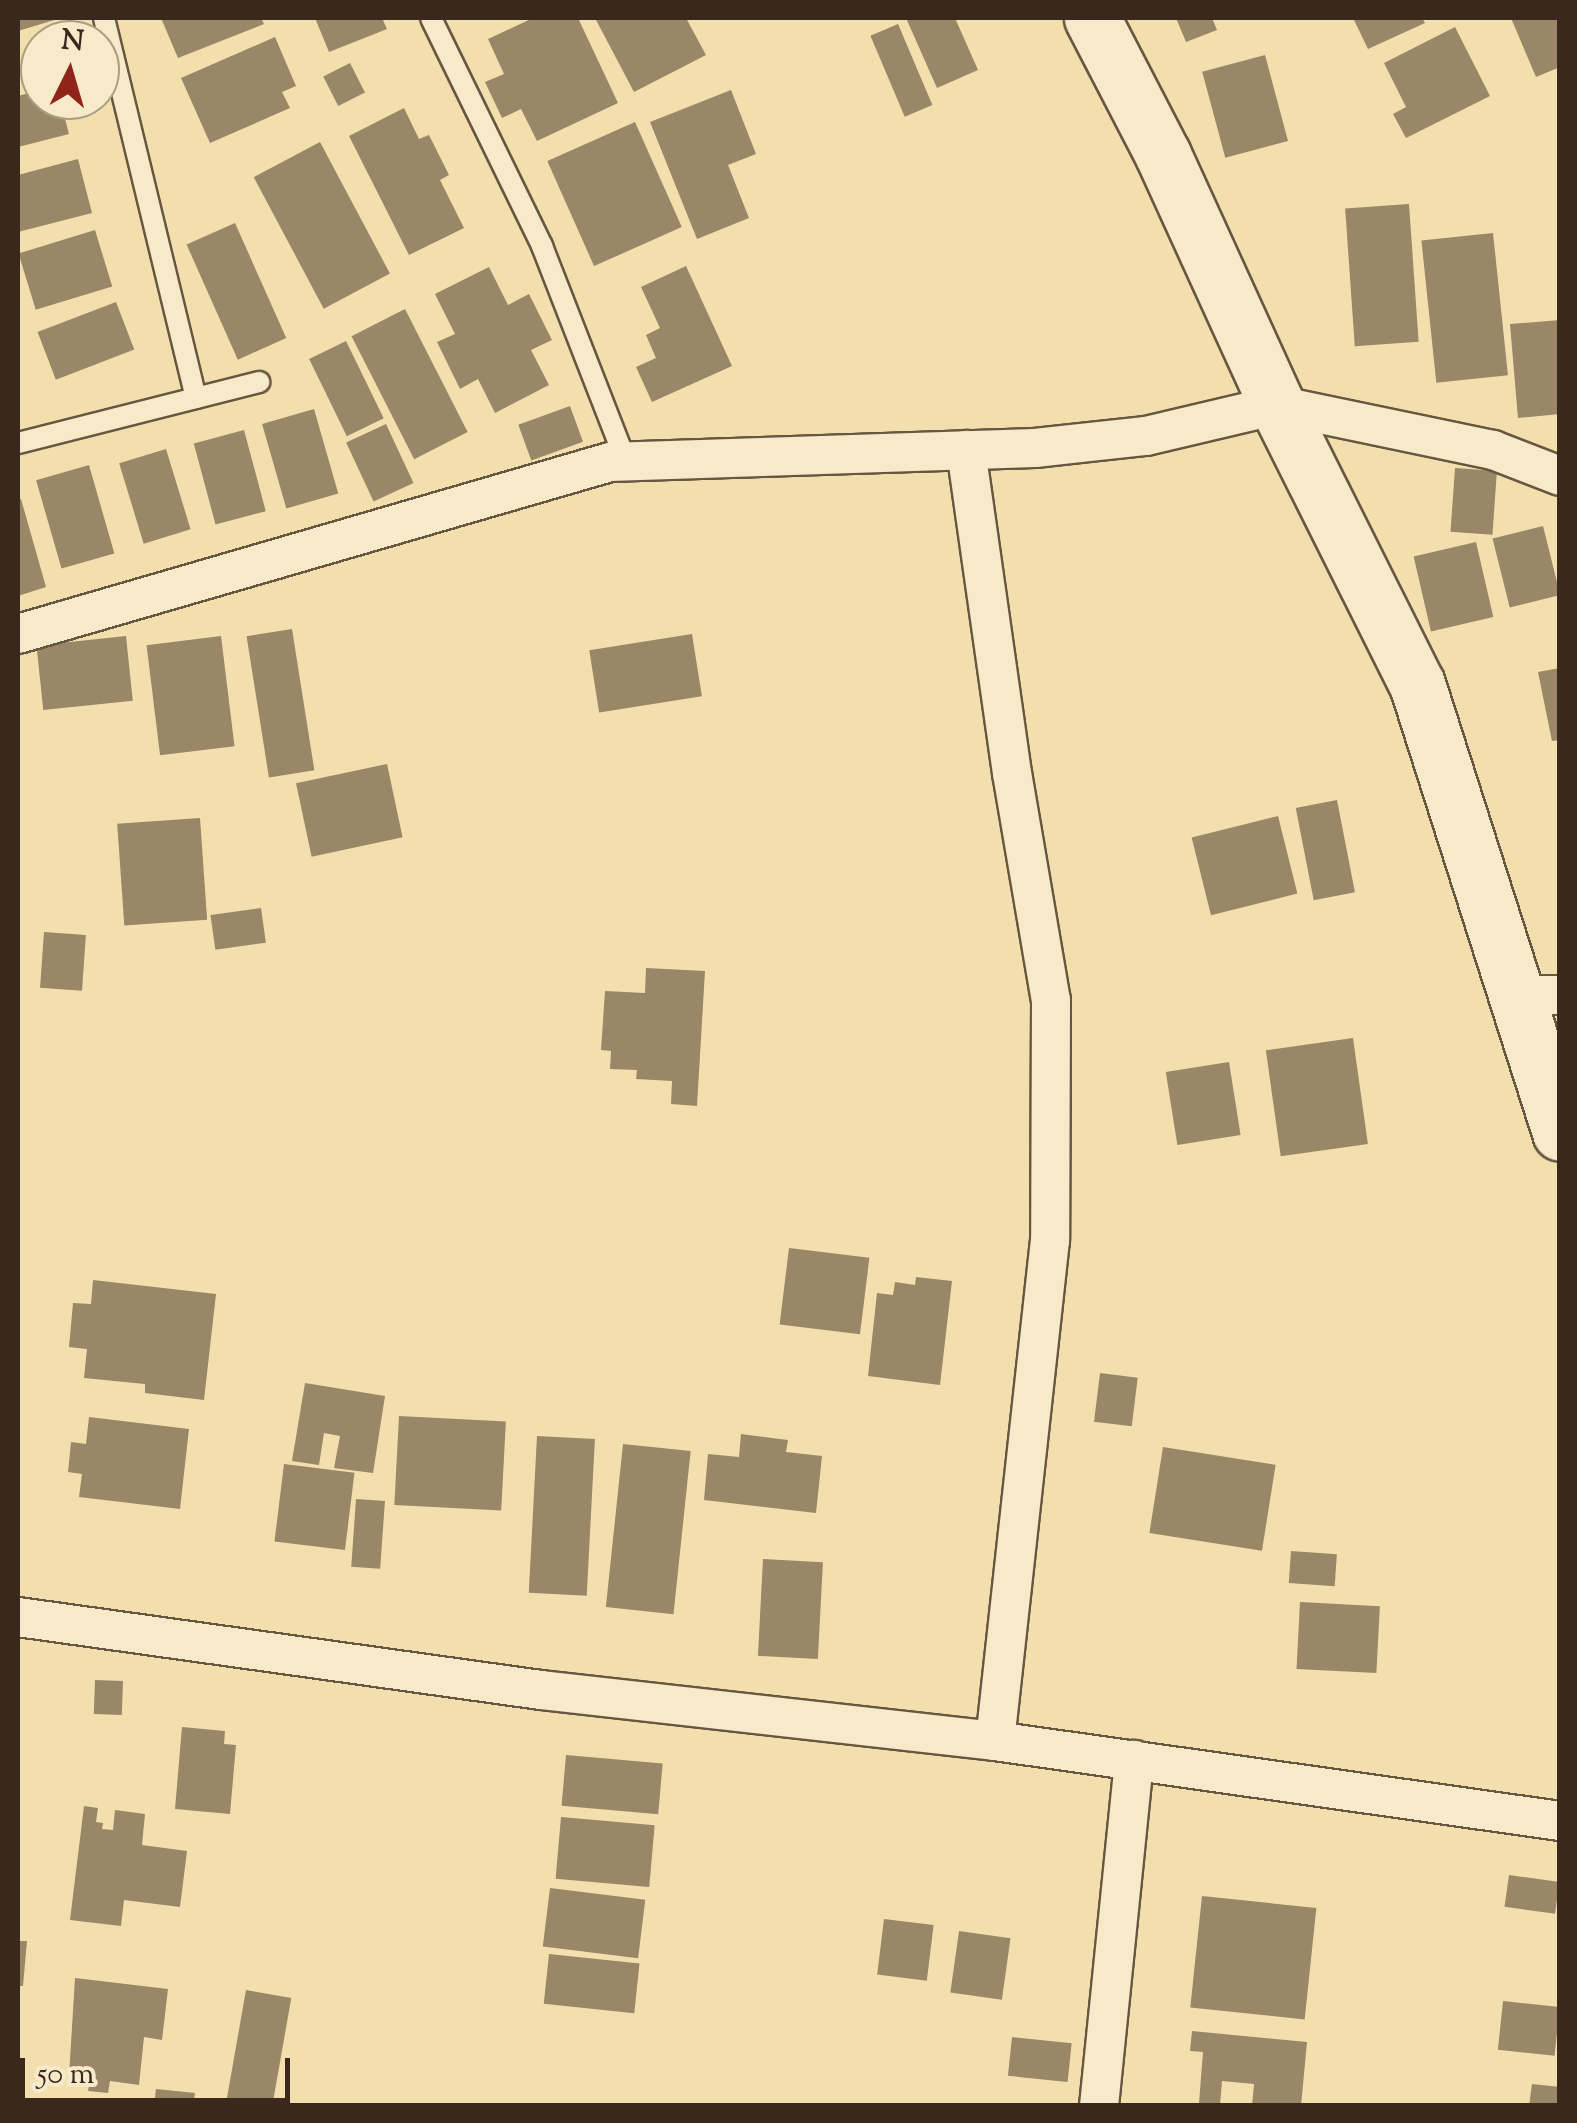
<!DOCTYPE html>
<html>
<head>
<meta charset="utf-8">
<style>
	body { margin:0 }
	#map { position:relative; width:1577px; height:2123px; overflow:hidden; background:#f2dfad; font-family:"Sorts Mill Goudy",serif }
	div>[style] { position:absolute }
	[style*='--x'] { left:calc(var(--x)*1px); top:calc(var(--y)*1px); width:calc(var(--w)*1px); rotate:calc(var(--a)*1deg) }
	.building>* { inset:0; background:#998767; transform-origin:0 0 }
	.roads { filter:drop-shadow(2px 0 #675640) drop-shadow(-2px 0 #675640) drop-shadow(0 2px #675640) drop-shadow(0 -2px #675640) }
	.lane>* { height:20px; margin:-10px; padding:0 10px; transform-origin:10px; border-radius:10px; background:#f7eaca }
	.street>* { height:38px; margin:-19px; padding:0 19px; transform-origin:19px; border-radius:19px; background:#f7eaca }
	.secondary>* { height:55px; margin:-27.5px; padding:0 27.5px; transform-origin:27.5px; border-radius:27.5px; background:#f7eaca }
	span { translate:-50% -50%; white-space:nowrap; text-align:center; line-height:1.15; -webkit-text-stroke:8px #f7eaca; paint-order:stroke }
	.frame { position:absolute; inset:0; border:20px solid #39281b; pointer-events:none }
	.north { position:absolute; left:20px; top:20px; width:100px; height:100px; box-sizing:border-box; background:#f7eaca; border:2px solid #ab9c84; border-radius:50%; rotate:5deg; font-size:28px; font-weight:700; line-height:40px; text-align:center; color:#39281b }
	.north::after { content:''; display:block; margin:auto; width:35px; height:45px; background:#8f2418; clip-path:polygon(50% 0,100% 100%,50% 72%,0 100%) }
	.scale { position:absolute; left:20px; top:2058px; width:270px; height:45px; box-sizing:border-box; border:5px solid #39281b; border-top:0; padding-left:12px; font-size:30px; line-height:35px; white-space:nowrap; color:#39281b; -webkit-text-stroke:8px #f7eaca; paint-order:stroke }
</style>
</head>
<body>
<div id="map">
	<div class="building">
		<div style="clip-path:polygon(18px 18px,61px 18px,18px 31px)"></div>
		<div style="clip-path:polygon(161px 18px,261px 18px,264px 24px,178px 58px)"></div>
		<div style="clip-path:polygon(315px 18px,382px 18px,387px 29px,329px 52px)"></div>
		<div style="clip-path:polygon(533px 18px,578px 18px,618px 103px,537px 141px,521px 109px,502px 118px,485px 82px,504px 74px,488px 39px)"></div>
		<div style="clip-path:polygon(595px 18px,686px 18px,706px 55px,634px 92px)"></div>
		<div style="clip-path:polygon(906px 18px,955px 18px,978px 70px,937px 88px)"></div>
		<div style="clip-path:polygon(1176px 18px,1212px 18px,1217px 30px,1186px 42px)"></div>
		<div style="clip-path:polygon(1353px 18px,1422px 18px,1425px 23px,1368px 49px)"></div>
		<div style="clip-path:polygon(1511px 18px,1560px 18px,1560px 67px,1536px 77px)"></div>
		<div style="left:898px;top:24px;width:88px;height:30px;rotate:67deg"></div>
		<div style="clip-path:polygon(1455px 27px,1490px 96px,1406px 138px,1393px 114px,1406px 107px,1384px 63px)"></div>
		<div style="clip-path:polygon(275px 37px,296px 86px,282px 92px,290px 108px,210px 143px,181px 78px)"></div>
		<div style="left:1265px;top:55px;width:89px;height:65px;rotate:75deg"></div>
		<div style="left:350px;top:63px;width:33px;height:30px;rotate:63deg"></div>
		<div style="clip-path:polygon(40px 90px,40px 100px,60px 100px,69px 134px,18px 147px,18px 96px)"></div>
		<div style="clip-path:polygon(731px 90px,756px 154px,728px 165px,749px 218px,697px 239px,650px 122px)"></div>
		<div style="clip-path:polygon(404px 108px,419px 139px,429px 135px,449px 175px,440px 180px,464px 228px,409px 255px,349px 136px)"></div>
		<div style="left:635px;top:122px;width:115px;height:96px;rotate:66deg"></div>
		<div style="left:320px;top:142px;width:149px;height:75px;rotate:62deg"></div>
		<div style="clip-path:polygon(78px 159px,92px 213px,18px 232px,18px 175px)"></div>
		<div style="left:1409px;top:204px;width:138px;height:64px;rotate:86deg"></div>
		<div style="left:235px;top:223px;width:126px;height:53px;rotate:66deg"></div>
		<div style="left:95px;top:230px;width:59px;height:80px;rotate:73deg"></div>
		<div style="left:1493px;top:233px;width:143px;height:72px;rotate:84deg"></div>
		<div style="clip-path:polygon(686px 266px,732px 366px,652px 402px,636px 367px,656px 358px,646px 335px,660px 328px,641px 287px)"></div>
		<div style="clip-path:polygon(489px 267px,508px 305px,529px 294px,552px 340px,531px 350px,549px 385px,495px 413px,478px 379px,460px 389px,437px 342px,455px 334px,435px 294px)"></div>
		<div style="left:116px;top:302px;width:51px;height:84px;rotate:69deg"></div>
		<div style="left:405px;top:309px;width:138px;height:60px;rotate:63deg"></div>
		<div style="clip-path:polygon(1560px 320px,1560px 414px,1518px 418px,1510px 324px)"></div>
		<div style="left:346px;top:341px;width:86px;height:41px;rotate:64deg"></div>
		<div style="left:570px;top:406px;width:38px;height:55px;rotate:70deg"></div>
		<div style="left:314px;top:409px;width:88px;height:54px;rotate:74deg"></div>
		<div style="left:386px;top:424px;width:65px;height:44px;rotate:65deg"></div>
		<div style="left:244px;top:430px;width:84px;height:52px;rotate:75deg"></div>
		<div style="left:166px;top:449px;width:84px;height:49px;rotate:73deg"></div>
		<div style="left:89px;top:465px;width:92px;height:55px;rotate:74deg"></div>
		<div style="left:1455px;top:468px;width:42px;height:64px;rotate:4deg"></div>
		<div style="clip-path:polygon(21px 499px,46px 587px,18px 596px,18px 500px)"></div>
		<div style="left:1543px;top:526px;width:71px;height:52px;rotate:76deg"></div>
		<div style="left:1476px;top:542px;width:77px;height:64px;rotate:77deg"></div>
		<div style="left:292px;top:629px;width:143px;height:46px;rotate:81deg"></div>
		<div style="left:692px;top:634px;width:63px;height:104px;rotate:81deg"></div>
		<div style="left:126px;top:636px;width:65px;height:90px;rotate:84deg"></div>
		<div style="left:221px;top:636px;width:111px;height:75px;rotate:83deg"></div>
		<div style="clip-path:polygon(1560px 668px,1560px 740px,1552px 741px,1538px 672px)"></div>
		<div style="left:387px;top:764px;width:75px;height:93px;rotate:78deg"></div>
		<div style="left:1337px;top:800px;width:94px;height:42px;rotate:79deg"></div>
		<div style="left:1278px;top:816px;width:80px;height:89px;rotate:76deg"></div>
		<div style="left:200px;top:818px;width:102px;height:83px;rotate:86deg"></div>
		<div style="left:261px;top:908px;width:35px;height:51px;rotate:82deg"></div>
		<div style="left:44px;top:932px;width:42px;height:56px;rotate:4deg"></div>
		<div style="clip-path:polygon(646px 968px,705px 971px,697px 1106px,671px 1104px,672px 1081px,636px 1079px,637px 1070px,610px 1069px,611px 1051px,601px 1050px,605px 991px,645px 993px)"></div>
		<div style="left:1353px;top:1038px;width:107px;height:88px;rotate:82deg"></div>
		<div style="left:1229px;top:1062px;width:74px;height:64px;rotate:81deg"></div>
		<div style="left:789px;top:1248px;width:81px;height:77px;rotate:7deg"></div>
		<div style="clip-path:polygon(916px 1277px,952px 1281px,940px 1385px,868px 1376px,877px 1293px,893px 1295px,895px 1282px,915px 1285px)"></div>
		<div style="clip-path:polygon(93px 1280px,216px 1294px,204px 1400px,145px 1393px,145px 1384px,84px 1378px,87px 1349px,69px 1347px,73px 1303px,91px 1304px)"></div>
		<div style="left:1100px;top:1373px;width:38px;height:49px;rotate:7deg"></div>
		<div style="clip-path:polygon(305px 1383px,385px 1396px,373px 1473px,334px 1468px,340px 1436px,324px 1433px,319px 1465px,292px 1461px)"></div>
		<div style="left:399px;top:1416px;width:107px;height:89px;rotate:3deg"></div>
		<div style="clip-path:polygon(89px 1417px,189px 1429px,180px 1509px,79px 1497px,82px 1474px,68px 1472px,71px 1442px,86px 1444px)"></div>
		<div style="clip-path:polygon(741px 1434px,788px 1440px,786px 1452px,822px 1456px,816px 1513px,704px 1500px,708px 1454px,739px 1457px)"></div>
		<div style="left:537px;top:1436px;width:58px;height:157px;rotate:3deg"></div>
		<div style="left:623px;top:1444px;width:68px;height:164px;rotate:6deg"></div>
		<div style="left:1163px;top:1447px;width:114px;height:87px;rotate:9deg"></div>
		<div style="left:284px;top:1464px;width:71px;height:78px;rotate:7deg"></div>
		<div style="left:356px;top:1499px;width:29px;height:68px;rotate:4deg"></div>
		<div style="left:1291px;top:1551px;width:46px;height:32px;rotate:4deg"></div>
		<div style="left:763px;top:1559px;width:60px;height:97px;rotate:3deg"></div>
		<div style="left:1300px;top:1602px;width:80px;height:67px;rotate:3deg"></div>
		<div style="left:95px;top:1680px;width:28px;height:34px;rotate:2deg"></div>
		<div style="clip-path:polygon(182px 1727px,225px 1731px,224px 1744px,236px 1745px,230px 1814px,175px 1809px)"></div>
		<div style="left:566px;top:1755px;width:97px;height:51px;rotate:5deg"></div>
		<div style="clip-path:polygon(84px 1806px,98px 1808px,96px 1822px,103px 1823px,102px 1829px,113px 1830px,115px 1810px,145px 1814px,142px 1845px,187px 1851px,180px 1907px,124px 1900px,121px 1926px,70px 1920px)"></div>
		<div style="left:561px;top:1817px;width:94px;height:62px;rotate:5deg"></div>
		<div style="left:1509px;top:1875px;width:51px;height:32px;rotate:8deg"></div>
		<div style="left:550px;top:1888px;width:96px;height:59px;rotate:7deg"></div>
		<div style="left:1202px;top:1896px;width:115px;height:112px;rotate:6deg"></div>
		<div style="left:884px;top:1919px;width:50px;height:56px;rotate:7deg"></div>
		<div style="left:959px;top:1931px;width:52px;height:62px;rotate:8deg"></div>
		<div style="clip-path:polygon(18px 1941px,27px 1941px,23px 1986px,18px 1986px)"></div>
		<div style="left:549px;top:1954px;width:91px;height:50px;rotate:6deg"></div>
		<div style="clip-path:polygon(75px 1978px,168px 1989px,162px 2040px,144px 2037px,139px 2085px,110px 2081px,108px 2093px,88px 2091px,90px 2079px,69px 2076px)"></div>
		<div style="left:246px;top:1990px;width:46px;height:118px;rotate:10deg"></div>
		<div style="left:1503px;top:2001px;width:57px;height:49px;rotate:6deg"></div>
		<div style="clip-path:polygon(1192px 2031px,1307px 2042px,1301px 2106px,1252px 2106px,1254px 2084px,1222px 2081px,1220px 2105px,1199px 2103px,1203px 2052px,1190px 2051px)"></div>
		<div style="left:1012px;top:2037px;width:60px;height:39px;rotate:6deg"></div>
		<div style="clip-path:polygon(1532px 2084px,1560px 2087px,1560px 2106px,1529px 2106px)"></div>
		<div style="clip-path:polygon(156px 2089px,195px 2093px,193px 2106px,154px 2106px)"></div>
	</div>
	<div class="roads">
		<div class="lane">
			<div style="--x:104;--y:18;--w:391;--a:76.4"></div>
			<div style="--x:431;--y:18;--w:254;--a:64"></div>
			<div style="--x:542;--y:246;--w:231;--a:68.7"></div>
			<div style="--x:18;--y:443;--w:249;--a:-14.2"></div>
		</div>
		<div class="street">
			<div style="--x:966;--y:450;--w:326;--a:81.9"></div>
			<div style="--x:1012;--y:773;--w:230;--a:80.3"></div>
			<div style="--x:1051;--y:1000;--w:240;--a:90.2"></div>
			<div style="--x:1050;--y:1240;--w:504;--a:96.26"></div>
			<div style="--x:18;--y:634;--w:616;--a:-16.2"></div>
			<div style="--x:610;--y:462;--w:425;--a:-1.9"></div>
			<div style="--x:1035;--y:448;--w:112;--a:-6.2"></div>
			<div style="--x:1146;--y:436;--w:135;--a:-13.3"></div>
			<div style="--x:1277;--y:405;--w:221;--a:11.8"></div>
			<div style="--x:1493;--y:450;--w:72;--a:21.2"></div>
			<div style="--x:1516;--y:995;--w:44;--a:0"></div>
			<div style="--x:18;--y:1617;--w:528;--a:7.95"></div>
			<div style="--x:541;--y:1690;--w:457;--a:6.4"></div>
			<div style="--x:995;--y:1741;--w:571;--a:8.06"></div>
			<div style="--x:1099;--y:2106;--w:348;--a:-84.2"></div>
		</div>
		<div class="secondary">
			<div style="--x:1092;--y:18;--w:154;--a:62.6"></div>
			<div style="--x:1163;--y:155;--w:275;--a:65.5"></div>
			<div style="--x:1277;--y:405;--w:312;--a:63.4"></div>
			<div style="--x:1417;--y:684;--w:471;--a:72.3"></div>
		</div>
	</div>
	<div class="frame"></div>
	<div class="north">N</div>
	<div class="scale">50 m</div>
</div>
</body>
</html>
